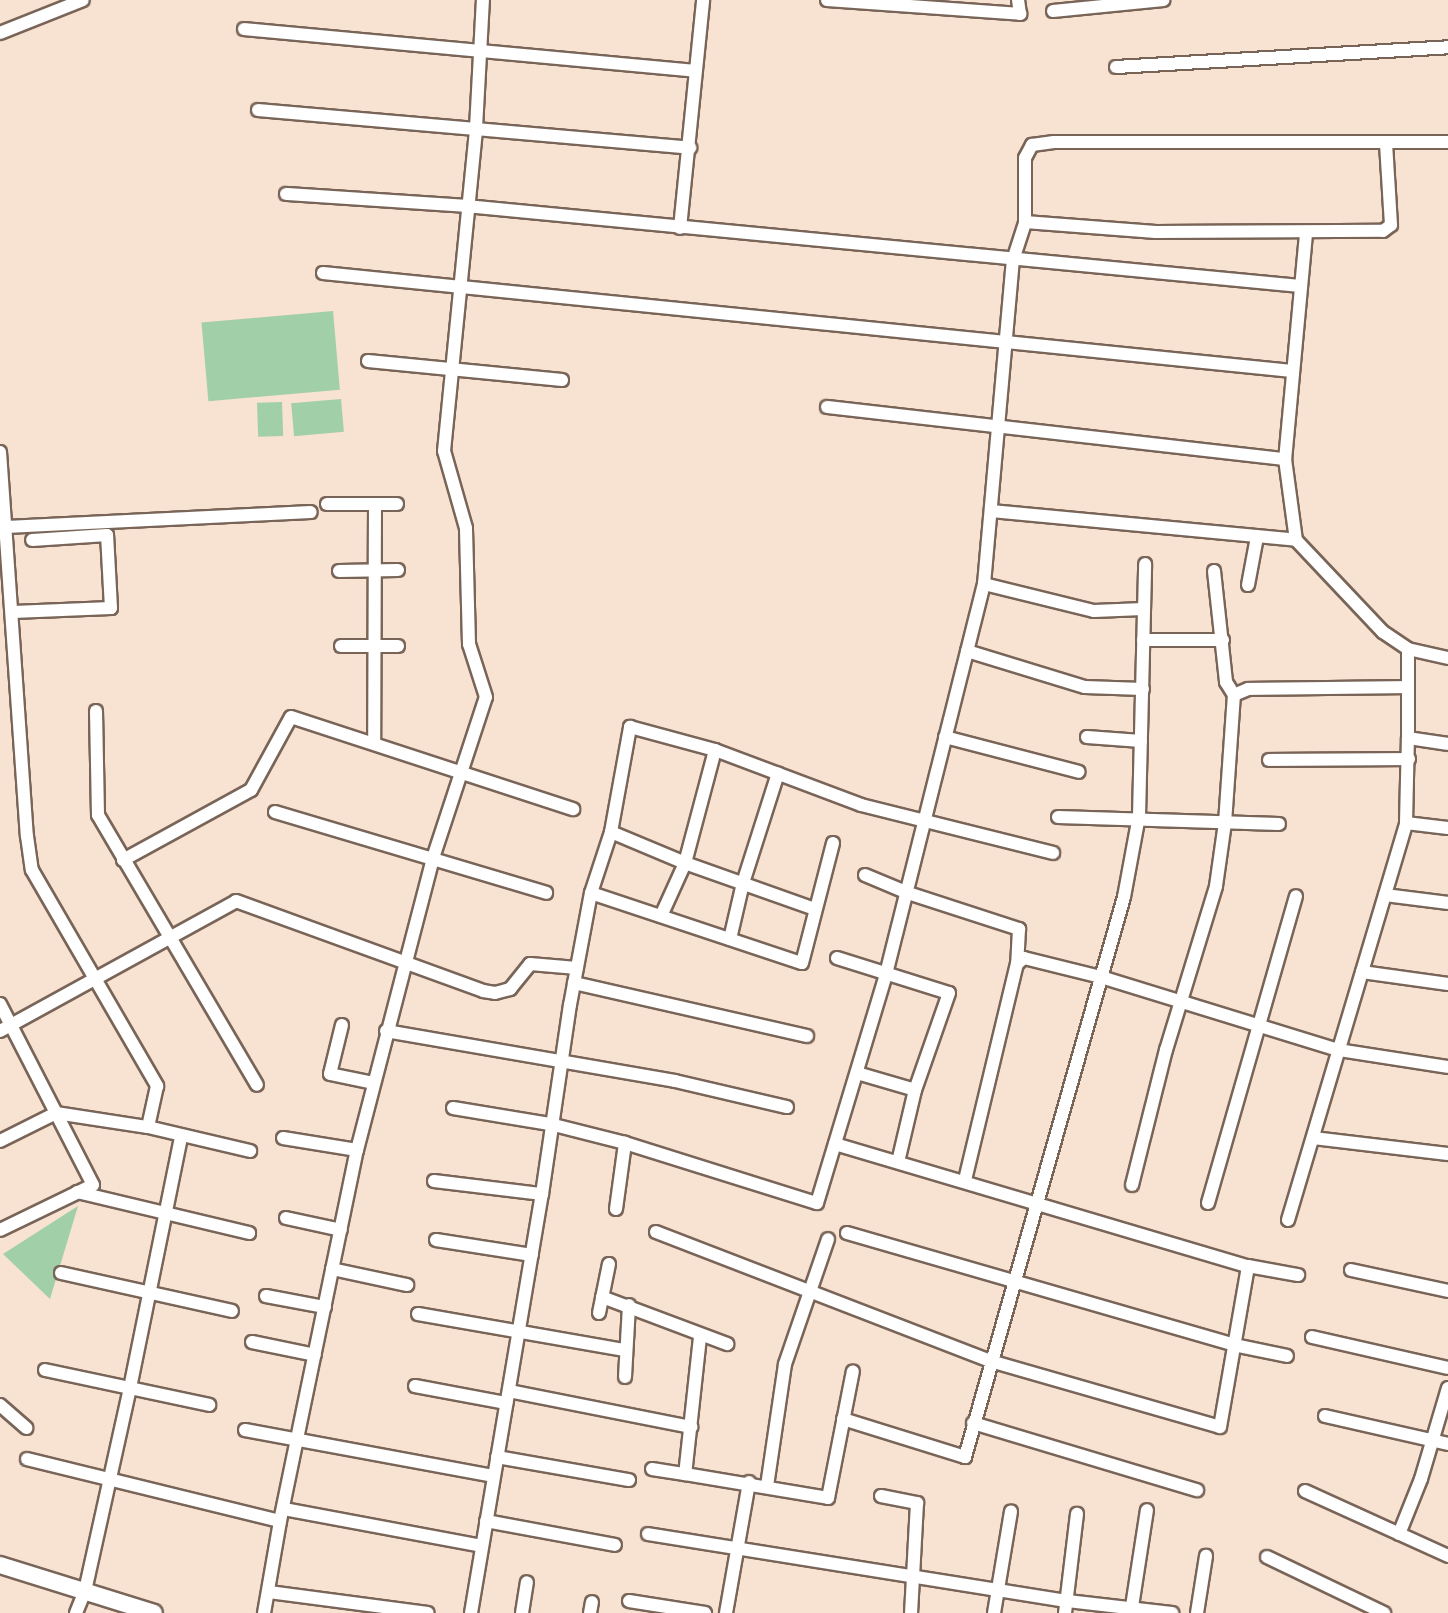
<!DOCTYPE html>
<html>
<head>
<meta charset="utf-8">
<style>
	body { margin:0 }
	#map { position:relative; width:1448px; height:1613px; overflow:hidden; background:#f8e2d2; font-family:Manrope,sans-serif }
	div>[style] { position:absolute }
	[style*='--x'] { left:calc(var(--x)*1px); top:calc(var(--y)*1px); width:calc(var(--w)*1px); rotate:calc(var(--a)*1deg) }
	.green>* { inset:0; background:#a1cfa7; transform-origin:0 0 }
	.roads { filter:drop-shadow(2px 0 #796558) drop-shadow(-2px 0 #796558) drop-shadow(0 2px #796558) drop-shadow(0 -2px #796558) }
	.minor>* { height:12px; margin:-6px; padding:0 6px; transform-origin:6px; border-radius:6px; background:#fff }
	.tertiary>* { height:16px; margin:-8px; padding:0 8px; transform-origin:8px; border-radius:8px; background:#fff }
	span { translate:-50% -50%; white-space:nowrap; text-align:center; line-height:1.15; -webkit-text-stroke:6px #fff1e7; paint-order:stroke }
</style>
</head>
<body>
<div id="map">
	<div class="green">
		<div style="left:333px;top:311px;width:79px;height:132px;rotate:85deg"></div>
		<div style="left:341px;top:399px;width:33px;height:50px;rotate:85deg"></div>
		<div style="left:282px;top:402px;width:34px;height:25px;rotate:88deg"></div>
		<div style="clip-path:polygon(78px 1206px,50px 1299px,3px 1254px)"></div>
	</div>
	<div class="roads">
		<div class="minor">
			<div style="--x:827;--y:0;--w:194;--a:4.1"></div>
			<div style="--x:1020;--y:14;--w:14;--a:-98"></div>
			<div style="--x:1053;--y:11;--w:111;--a:-5.7"></div>
			<div style="--x:244;--y:29;--w:453;--a:5.3"></div>
			<div style="--x:0;--y:33;--w:89;--a:-21.7"></div>
			<div style="--x:1116;--y:67;--w:333;--a:-3.4"></div>
			<div style="--x:258;--y:110;--w:434;--a:5"></div>
			<div style="--x:286;--y:194;--w:180;--a:3.8"></div>
			<div style="--x:466;--y:206;--w:838;--a:5.48"></div>
			<div style="--x:1025;--y:222;--w:131;--a:4.4"></div>
			<div style="--x:1156;--y:232;--w:227;--a:-0.3"></div>
			<div style="--x:1383;--y:231;--w:10;--a:-37"></div>
			<div style="--x:1391;--y:225;--w:81;--a:-93.5"></div>
			<div style="--x:680;--y:228;--w:229;--a:-84.2"></div>
			<div style="--x:1306;--y:234;--w:226;--a:95.3"></div>
			<div style="--x:1285;--y:459;--w:82;--a:82.3"></div>
			<div style="--x:1296;--y:540;--w:127;--a:46.6"></div>
			<div style="--x:1383;--y:632;--w:30;--a:34"></div>
			<div style="--x:1408;--y:649;--w:41;--a:12.7"></div>
			<div style="--x:323;--y:273;--w:974;--a:5.77"></div>
			<div style="--x:368;--y:361;--w:195;--a:5.6"></div>
			<div style="--x:827;--y:407;--w:461;--a:6.5"></div>
			<div style="--x:0;--y:452;--w:385;--a:86"></div>
			<div style="--x:27;--y:836;--w:34;--a:82"></div>
			<div style="--x:32;--y:870;--w:250;--a:59.9"></div>
			<div style="--x:157;--y:1086;--w:42;--a:102.4"></div>
			<div style="--x:327;--y:504;--w:48;--a:0"></div>
			<div style="--x:375;--y:504;--w:239;--a:90.2"></div>
			<div style="--x:375;--y:504;--w:22;--a:0"></div>
			<div style="--x:992;--y:511;--w:305;--a:5.4"></div>
			<div style="--x:6;--y:527;--w:305;--a:-2.8"></div>
			<div style="--x:339;--y:571;--w:59;--a:-1"></div>
			<div style="--x:1214;--y:571;--w:112;--a:83.8"></div>
			<div style="--x:1226;--y:682;--w:15;--a:58"></div>
			<div style="--x:984;--y:584;--w:113;--a:13.8"></div>
			<div style="--x:1094;--y:611;--w:49;--a:-2.3"></div>
			<div style="--x:1248;--y:585;--w:49;--a:-79.4"></div>
			<div style="--x:13;--y:612;--w:98;--a:-2.3"></div>
			<div style="--x:111;--y:608;--w:73;--a:-93.1"></div>
			<div style="--x:107;--y:535;--w:75;--a:176.2"></div>
			<div style="--x:1143;--y:640;--w:80;--a:0"></div>
			<div style="--x:341;--y:646;--w:57;--a:0"></div>
			<div style="--x:967;--y:651;--w:123;--a:17"></div>
			<div style="--x:1085;--y:687;--w:58;--a:2"></div>
			<div style="--x:96;--y:711;--w:104;--a:88.9"></div>
			<div style="--x:98;--y:815;--w:313;--a:59.5"></div>
			<div style="--x:945;--y:737;--w:138;--a:14.6"></div>
			<div style="--x:1087;--y:737;--w:54;--a:4.2"></div>
			<div style="--x:1408;--y:738;--w:89;--a:-90"></div>
			<div style="--x:1269;--y:760;--w:140;--a:-0.4"></div>
			<div style="--x:275;--y:812;--w:283;--a:16.6"></div>
			<div style="--x:1058;--y:817;--w:221;--a:1.8"></div>
			<div style="--x:1406;--y:823;--w:42;--a:6.8"></div>
			<div style="--x:611;--y:832;--w:80;--a:22.7"></div>
			<div style="--x:685;--y:863;--w:138;--a:19.5"></div>
			<div style="--x:123;--y:860;--w:146;--a:-28.7"></div>
			<div style="--x:251;--y:790;--w:83;--a:-61.3"></div>
			<div style="--x:291;--y:717;--w:297;--a:18.1"></div>
			<div style="--x:865;--y:875;--w:47;--a:22.7"></div>
			<div style="--x:908;--y:893;--w:117;--a:18"></div>
			<div style="--x:1019;--y:929;--w:35;--a:93"></div>
			<div style="--x:591;--y:893;--w:222;--a:18.4"></div>
			<div style="--x:802;--y:963;--w:124;--a:-75.5"></div>
			<div style="--x:1385;--y:895;--w:64;--a:7.2"></div>
			<div style="--x:661;--y:916;--w:58;--a:-65.6"></div>
			<div style="--x:685;--y:863;--w:117;--a:-75.1"></div>
			<div style="--x:730;--y:939;--w:57;--a:-76.9"></div>
			<div style="--x:743;--y:883;--w:115;--a:-72.3"></div>
			<div style="--x:837;--y:958;--w:117;--a:17.4"></div>
			<div style="--x:949;--y:993;--w:103;--a:109.3"></div>
			<div style="--x:915;--y:1090;--w:74;--a:103.3"></div>
			<div style="--x:1362;--y:972;--w:87;--a:7.9"></div>
			<div style="--x:574;--y:983;--w:239;--a:12.8"></div>
			<div style="--x:0;--y:1004;--w:203;--a:62.8"></div>
			<div style="--x:93;--y:1185;--w:103;--a:154.2"></div>
			<div style="--x:342;--y:1025;--w:50;--a:103.8"></div>
			<div style="--x:330;--y:1074;--w:44;--a:11.8"></div>
			<div style="--x:0;--y:1031;--w:269;--a:-28.8"></div>
			<div style="--x:236;--y:901;--w:263;--a:20"></div>
			<div style="--x:483;--y:991;--w:12;--a:9"></div>
			<div style="--x:495;--y:993;--w:16;--a:-15"></div>
			<div style="--x:510;--y:989;--w:32;--a:-51"></div>
			<div style="--x:530;--y:964;--w:47;--a:4.9"></div>
			<div style="--x:386;--y:1031;--w:293;--a:9.8"></div>
			<div style="--x:675;--y:1081;--w:115;--a:13.1"></div>
			<div style="--x:857;--y:1073;--w:60;--a:16.3"></div>
			<div style="--x:453;--y:1108;--w:98;--a:9.4"></div>
			<div style="--x:550;--y:1124;--w:77;--a:14.2"></div>
			<div style="--x:625;--y:1143;--w:201;--a:17.4"></div>
			<div style="--x:817;--y:1203;--w:239;--a:-73.2"></div>
			<div style="--x:886;--y:974;--w:402;--a:-75.9"></div>
			<div style="--x:984;--y:584;--w:325;--a:-84.9"></div>
			<div style="--x:1013;--y:260;--w:40;--a:-72"></div>
			<div style="--x:1025;--y:222;--w:64;--a:-90"></div>
			<div style="--x:1025;--y:158;--w:15;--a:-62"></div>
			<div style="--x:1032;--y:145;--w:22;--a:-8"></div>
			<div style="--x:1054;--y:142;--w:394;--a:0"></div>
			<div style="--x:283;--y:1138;--w:75;--a:9.2"></div>
			<div style="--x:1313;--y:1138;--w:136;--a:6.8"></div>
			<div style="--x:0;--y:1141;--w:63;--a:-26.6"></div>
			<div style="--x:56;--y:1113;--w:93;--a:8.7"></div>
			<div style="--x:148;--y:1127;--w:105;--a:13.2"></div>
			<div style="--x:835;--y:1144;--w:431;--a:16.5"></div>
			<div style="--x:1248;--y:1266;--w:51;--a:10.2"></div>
			<div style="--x:965;--y:1180;--w:222;--a:-76.5"></div>
			<div style="--x:1017;--y:964;--w:9;--a:-41"></div>
			<div style="--x:1024;--y:958;--w:79;--a:13.9"></div>
			<div style="--x:1101;--y:977;--w:249;--a:17.1"></div>
			<div style="--x:1339;--y:1050;--w:110;--a:8.9"></div>
			<div style="--x:434;--y:1181;--w:109;--a:6.9"></div>
			<div style="--x:1132;--y:1185;--w:139;--a:-75.9"></div>
			<div style="--x:1166;--y:1050;--w:171;--a:-73"></div>
			<div style="--x:1216;--y:886;--w:64;--a:-81.9"></div>
			<div style="--x:1225;--y:823;--w:128;--a:-86"></div>
			<div style="--x:1234;--y:695;--w:15;--a:-23"></div>
			<div style="--x:1248;--y:689;--w:159;--a:-0.7"></div>
			<div style="--x:77;--y:1192;--w:177;--a:13.4"></div>
			<div style="--x:1208;--y:1203;--w:319;--a:-74"></div>
			<div style="--x:616;--y:1209;--w:67;--a:-82.2"></div>
			<div style="--x:286;--y:1218;--w:56;--a:12.3"></div>
			<div style="--x:1288;--y:1220;--w:414;--a:-73.4"></div>
			<div style="--x:1406;--y:823;--w:85;--a:-88.7"></div>
			<div style="--x:1408;--y:738;--w:40;--a:8.5"></div>
			<div style="--x:656;--y:1232;--w:358;--a:21.1"></div>
			<div style="--x:990;--y:1361;--w:239;--a:16"></div>
			<div style="--x:1220;--y:1427;--w:163;--a:-80.1"></div>
			<div style="--x:847;--y:1233;--w:403;--a:16.1"></div>
			<div style="--x:1234;--y:1345;--w:54;--a:11.7"></div>
			<div style="--x:436;--y:1240;--w:97;--a:8.9"></div>
			<div style="--x:332;--y:1269;--w:77;--a:12"></div>
			<div style="--x:1351;--y:1270;--w:99;--a:12.2"></div>
			<div style="--x:61;--y:1273;--w:175;--a:12.5"></div>
			<div style="--x:266;--y:1296;--w:60;--a:10.6"></div>
			<div style="--x:602;--y:1297;--w:134;--a:20.6"></div>
			<div style="--x:599;--y:1313;--w:50;--a:-78.5"></div>
			<div style="--x:418;--y:1314;--w:210;--a:9.9"></div>
			<div style="--x:700;--y:1337;--w:138;--a:96.2"></div>
			<div style="--x:685;--y:1474;--w:145;--a:9.5"></div>
			<div style="--x:828;--y:1498;--w:129;--a:-78.9"></div>
			<div style="--x:1312;--y:1337;--w:139;--a:12.8"></div>
			<div style="--x:252;--y:1342;--w:64;--a:11.7"></div>
			<div style="--x:45;--y:1370;--w:168;--a:12"></div>
			<div style="--x:625;--y:1377;--w:72;--a:-86.8"></div>
			<div style="--x:415;--y:1386;--w:93;--a:10.6"></div>
			<div style="--x:509;--y:1391;--w:186;--a:11.2"></div>
			<div style="--x:0;--y:1405;--w:35;--a:41"></div>
			<div style="--x:1325;--y:1416;--w:126;--a:12.8"></div>
			<div style="--x:843;--y:1419;--w:128;--a:17.3"></div>
			<div style="--x:965;--y:1457;--w:582;--a:-74.15"></div>
			<div style="--x:1124;--y:897;--w:82;--a:-79.5"></div>
			<div style="--x:1139;--y:816;--w:252;--a:-88.6"></div>
			<div style="--x:973;--y:1423;--w:234;--a:16.7"></div>
			<div style="--x:245;--y:1430;--w:252;--a:10.5"></div>
			<div style="--x:497;--y:1457;--w:134;--a:9.9"></div>
			<div style="--x:27;--y:1459;--w:260;--a:13.8"></div>
			<div style="--x:652;--y:1469;--w:33;--a:9"></div>
			<div style="--x:767;--y:1486;--w:123;--a:-81.6"></div>
			<div style="--x:785;--y:1364;--w:132;--a:-71"></div>
			<div style="--x:1305;--y:1491;--w:157;--a:24.4"></div>
			<div style="--x:881;--y:1496;--w:37;--a:11"></div>
			<div style="--x:917;--y:1503;--w:110;--a:93.1"></div>
			<div style="--x:284;--y:1509;--w:201;--a:10.6"></div>
			<div style="--x:486;--y:1521;--w:131;--a:10.5"></div>
			<div style="--x:648;--y:1534;--w:424;--a:9.1"></div>
			<div style="--x:1067;--y:1601;--w:106;--a:6.5"></div>
			<div style="--x:1399;--y:1534;--w:59;--a:-68.2"></div>
			<div style="--x:1421;--y:1479;--w:95;--a:-73.5"></div>
			<div style="--x:1267;--y:1557;--w:130;--a:25.6"></div>
			<div style="--x:269;--y:1592;--w:160;--a:7.5"></div>
			<div style="--x:629;--y:1601;--w:77;--a:9"></div>
			<div style="--x:76;--y:1613;--w:24;--a:-68"></div>
			<div style="--x:85;--y:1591;--w:208;--a:-77.5"></div>
			<div style="--x:130;--y:1388;--w:256;--a:-78.5"></div>
			<div style="--x:264;--y:1613;--w:93;--a:-80.1"></div>
			<div style="--x:280;--y:1521;--w:379;--a:-78.3"></div>
			<div style="--x:357;--y:1150;--w:302;--a:-75.4"></div>
			<div style="--x:433;--y:858;--w:169;--a:-71.8"></div>
			<div style="--x:486;--y:697;--w:56;--a:-107.8"></div>
			<div style="--x:469;--y:644;--w:116;--a:-91.5"></div>
			<div style="--x:466;--y:528;--w:80;--a:-105.9"></div>
			<div style="--x:444;--y:451;--w:325;--a:-84.3"></div>
			<div style="--x:476;--y:128;--w:128;--a:-86.9"></div>
			<div style="--x:471;--y:1613;--w:425;--a:-80.4"></div>
			<div style="--x:542;--y:1194;--w:191;--a:-81.6"></div>
			<div style="--x:570;--y:1005;--w:114;--a:-79.4"></div>
			<div style="--x:591;--y:893;--w:64;--a:-71.8"></div>
			<div style="--x:611;--y:832;--w:107;--a:-79.7"></div>
			<div style="--x:630;--y:727;--w:88;--a:15.1"></div>
			<div style="--x:715;--y:750;--w:156;--a:20.6"></div>
			<div style="--x:861;--y:805;--w:198;--a:14"></div>
			<div style="--x:522;--y:1613;--w:31;--a:-81"></div>
			<div style="--x:590;--y:1613;--w:11;--a:-80"></div>
			<div style="--x:726;--y:1613;--w:133;--a:-80"></div>
			<div style="--x:994;--y:1613;--w:103;--a:-80.5"></div>
			<div style="--x:1065;--y:1613;--w:100;--a:-83.1"></div>
			<div style="--x:1131;--y:1613;--w:104;--a:-81.2"></div>
			<div style="--x:1197;--y:1613;--w:58;--a:-81"></div>
		</div>
		<div class="tertiary">
			<div style="--x:0;--y:1565;--w:161;--a:17.3"></div>
		</div>
	</div>
</div>
</body>
</html>
